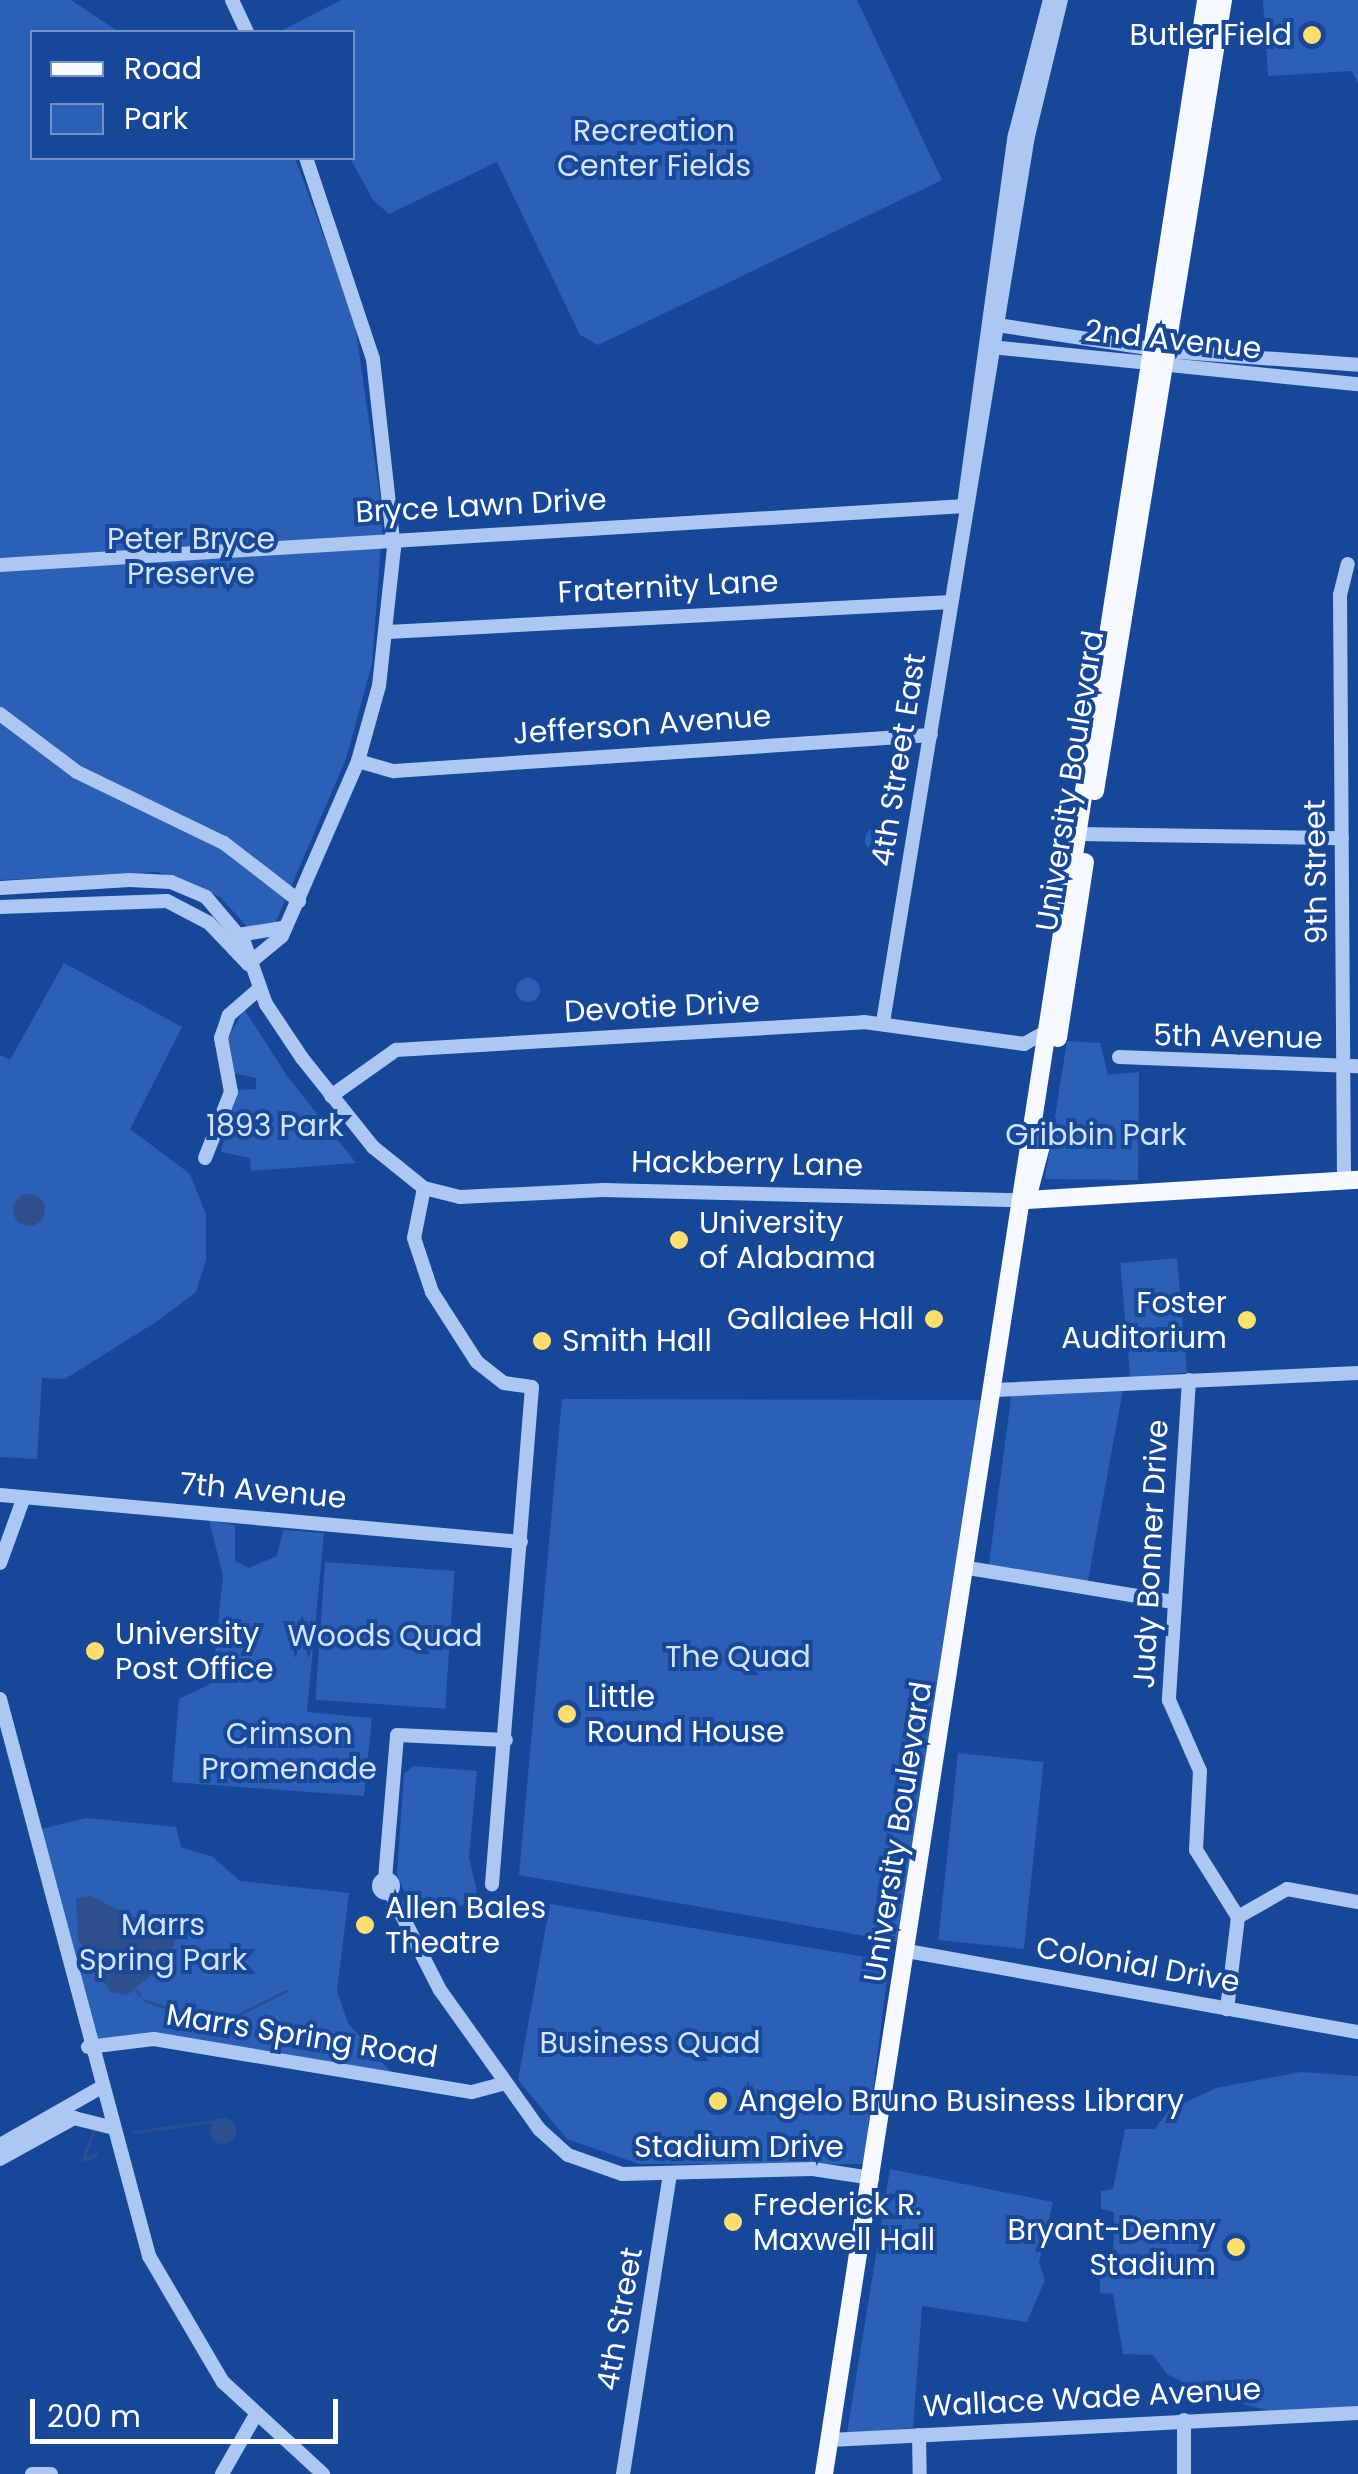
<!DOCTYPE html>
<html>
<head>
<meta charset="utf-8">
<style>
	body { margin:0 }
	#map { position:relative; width:1358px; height:2474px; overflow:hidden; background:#174799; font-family:Poppins,sans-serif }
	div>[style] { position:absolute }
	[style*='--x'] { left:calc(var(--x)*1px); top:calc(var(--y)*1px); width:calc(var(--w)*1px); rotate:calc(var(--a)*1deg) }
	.green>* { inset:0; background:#2b60b6; transform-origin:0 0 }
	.round { border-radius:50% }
	.water>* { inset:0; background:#2d508d }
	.stream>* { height:2.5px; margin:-1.25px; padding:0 1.25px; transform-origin:1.25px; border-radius:1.25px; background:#2d508d }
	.minor>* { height:14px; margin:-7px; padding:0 7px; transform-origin:7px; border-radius:7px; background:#abc7f2 }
	.minor>.ring { margin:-7px; padding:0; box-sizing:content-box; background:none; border:14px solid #abc7f2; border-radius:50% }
	.major>* { height:18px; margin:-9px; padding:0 9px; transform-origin:9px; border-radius:9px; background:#f6f9ff }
	.dots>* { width:28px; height:28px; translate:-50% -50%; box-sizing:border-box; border:5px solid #174799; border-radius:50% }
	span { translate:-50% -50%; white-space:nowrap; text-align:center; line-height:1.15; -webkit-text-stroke:8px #174799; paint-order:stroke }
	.poi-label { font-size:30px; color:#fff }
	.right { translate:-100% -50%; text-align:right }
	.left { translate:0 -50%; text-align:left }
	.park-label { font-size:30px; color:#d3e3fc }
	.street-label { font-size:30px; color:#fff }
	.legend { position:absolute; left:30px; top:30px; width:325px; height:130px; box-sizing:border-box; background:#174799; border:2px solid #7491c2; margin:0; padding:12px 18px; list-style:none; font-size:30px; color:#fff }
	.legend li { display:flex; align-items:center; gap:20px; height:50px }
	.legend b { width:50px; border:2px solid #7491c2 }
	.scale { position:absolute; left:30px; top:2399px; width:308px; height:45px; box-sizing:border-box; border:5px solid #fff; border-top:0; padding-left:12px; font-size:30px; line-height:35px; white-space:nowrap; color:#fff; -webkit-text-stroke:8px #174799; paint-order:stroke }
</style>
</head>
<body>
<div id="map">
	<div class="green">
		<div style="clip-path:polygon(0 0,71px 0,119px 32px,32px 32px,32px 158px,295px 158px,354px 318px,383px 517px,372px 664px,346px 759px,274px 926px,251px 931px,220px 897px,158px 872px,0 880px)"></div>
		<div style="clip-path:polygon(341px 0,857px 0,942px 180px,598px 345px,580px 335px,497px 162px,389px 214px,373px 200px,350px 158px,352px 32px,281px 31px)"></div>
		<div style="clip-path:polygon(1263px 0,1358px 0,1358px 83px,1352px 71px,1268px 76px)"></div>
		<div class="round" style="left:865px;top:827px;width:26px;height:26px"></div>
		<div style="clip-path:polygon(64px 963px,182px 1027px,130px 1129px,190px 1174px,206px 1215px,206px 1260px,196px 1292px,159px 1320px,65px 1379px,42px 1378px,37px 1459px,0 1457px,0 1055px,10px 1060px)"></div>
		<div class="round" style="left:516px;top:978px;width:24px;height:24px"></div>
		<div style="clip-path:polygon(244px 1009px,287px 1076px,356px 1163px,251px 1171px,250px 1158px,221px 1152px,236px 1090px,256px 1089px,256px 1078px,233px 1073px,226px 1042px)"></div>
		<div style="clip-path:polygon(1067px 1041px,1100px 1043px,1108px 1075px,1139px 1072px,1138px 1180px,1045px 1179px)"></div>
		<div style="left:1177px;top:1258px;width:115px;height:57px;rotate:85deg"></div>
		<div style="clip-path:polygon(1124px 1384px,1086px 1591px,988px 1571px,1012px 1391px)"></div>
		<div style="clip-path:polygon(562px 1399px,981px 1400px,899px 1942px,519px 1875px)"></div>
		<div style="clip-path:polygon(209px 1520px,235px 1525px,235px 1561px,249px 1568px,277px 1556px,283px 1530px,324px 1533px,307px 1712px,372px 1718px,364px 1796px,172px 1782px,179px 1699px,212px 1683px,223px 1576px)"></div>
		<div style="left:325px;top:1562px;width:130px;height:138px;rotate:4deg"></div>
		<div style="left:958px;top:1753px;width:86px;height:188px;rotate:6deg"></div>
		<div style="clip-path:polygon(414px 1766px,477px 1771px,469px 1857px,478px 1897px,442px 1916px,413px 1914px,397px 1874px,404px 1774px)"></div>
		<div style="clip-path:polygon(86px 1818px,176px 1827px,181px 1847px,213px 1857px,240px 1881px,349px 1893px,337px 1991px,348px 2023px,396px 2078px,154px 2039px,88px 2047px,33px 1831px)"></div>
		<div style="clip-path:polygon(550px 1904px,889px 1961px,864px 2164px,639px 2164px,567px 2139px,518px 2080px)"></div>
		<div style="clip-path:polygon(1301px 2072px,1358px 2076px,1358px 2411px,1275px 2412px,1211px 2396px,1167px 2374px,1153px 2355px,1123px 2354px,1113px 2294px,1100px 2293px,1100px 2274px,1113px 2271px,1114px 2212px,1101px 2209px,1101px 2191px,1113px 2189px,1125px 2129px,1155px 2129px,1169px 2110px,1216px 2088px)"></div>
		<div style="clip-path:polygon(890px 2169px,1053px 2202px,1039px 2262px,1045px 2280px,1027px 2322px,922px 2306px,913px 2428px,847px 2433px)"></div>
	</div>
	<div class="water">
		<div class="round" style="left:13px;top:1194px;width:32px;height:32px"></div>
		<div style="clip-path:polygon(91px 1896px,176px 1939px,165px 1964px,127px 1995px,110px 1992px,78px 1940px,76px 1898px)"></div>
		<div class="round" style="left:210px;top:2118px;width:26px;height:26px"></div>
	</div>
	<div class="stream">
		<div style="--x:136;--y:1990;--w:6;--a:51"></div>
		<div style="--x:144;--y:2000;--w:78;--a:18.7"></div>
		<div style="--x:218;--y:2025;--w:76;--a:-26.6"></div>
		<div style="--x:134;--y:2132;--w:82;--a:-7.7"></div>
		<div style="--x:83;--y:2160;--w:30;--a:-70"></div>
		<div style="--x:84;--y:2160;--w:14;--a:-25"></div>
	</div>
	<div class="minor">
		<div style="--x:232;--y:0;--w:35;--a:65"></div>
		<div style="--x:991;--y:324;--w:176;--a:8.8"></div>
		<div style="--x:1165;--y:351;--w:194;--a:4.1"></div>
		<div style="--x:991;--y:347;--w:369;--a:5.8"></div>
		<div style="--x:964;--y:505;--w:373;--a:-82.2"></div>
		<div style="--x:1015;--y:135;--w:139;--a:-75.5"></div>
		<div style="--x:0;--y:565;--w:967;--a:-3.5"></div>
		<div style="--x:388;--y:632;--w:564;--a:-3.05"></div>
		<div style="--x:0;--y:714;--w:96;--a:37"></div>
		<div style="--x:77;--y:772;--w:163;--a:25.8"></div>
		<div style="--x:224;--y:843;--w:95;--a:37.7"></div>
		<div style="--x:358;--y:761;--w:37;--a:16"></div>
		<div style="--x:394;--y:771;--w:538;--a:-3.84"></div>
		<div style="--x:1077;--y:834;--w:265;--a:0.9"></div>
		<div style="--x:0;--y:888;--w:130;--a:-3.5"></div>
		<div style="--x:130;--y:880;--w:41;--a:2.8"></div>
		<div style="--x:171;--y:882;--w:38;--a:23"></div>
		<div style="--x:206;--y:897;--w:59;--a:49.8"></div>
		<div style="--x:244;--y:942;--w:66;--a:70.5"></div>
		<div style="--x:266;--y:1004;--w:65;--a:56.3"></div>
		<div style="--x:302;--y:1058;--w:114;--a:51.4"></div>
		<div style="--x:373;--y:1147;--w:65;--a:38.8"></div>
		<div style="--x:424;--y:1188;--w:37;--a:14"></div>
		<div style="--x:460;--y:1197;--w:143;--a:-2.8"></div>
		<div style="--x:603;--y:1190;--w:424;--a:1.4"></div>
		<div style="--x:0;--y:907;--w:167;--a:-2.1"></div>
		<div style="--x:167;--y:901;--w:47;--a:27.6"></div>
		<div style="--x:209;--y:923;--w:57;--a:46.4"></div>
		<div style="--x:238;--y:935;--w:45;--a:-9"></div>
		<div style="--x:248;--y:964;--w:44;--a:-39.5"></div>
		<div style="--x:282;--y:936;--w:191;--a:-66.5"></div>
		<div style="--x:358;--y:761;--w:78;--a:-74.4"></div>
		<div style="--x:379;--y:686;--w:138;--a:-83.8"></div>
		<div style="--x:394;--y:549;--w:191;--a:-96.3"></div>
		<div style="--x:373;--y:359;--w:212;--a:-108.4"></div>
		<div style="--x:883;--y:1022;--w:898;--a:-80.71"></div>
		<div style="--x:1028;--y:136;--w:140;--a:-76.4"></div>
		<div style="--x:1119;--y:1057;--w:239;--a:2.2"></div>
		<div style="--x:331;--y:1096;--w:80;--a:-35.3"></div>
		<div style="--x:396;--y:1050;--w:469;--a:-3.4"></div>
		<div style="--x:864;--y:1022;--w:162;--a:7.8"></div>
		<div style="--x:1024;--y:1044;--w:26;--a:-29"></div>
		<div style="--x:205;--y:1158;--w:71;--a:-68.5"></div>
		<div style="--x:231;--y:1092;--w:55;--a:-100.5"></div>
		<div style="--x:221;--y:1038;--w:24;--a:-71"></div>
		<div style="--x:229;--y:1015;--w:40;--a:-41"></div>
		<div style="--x:1344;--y:1180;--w:585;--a:-90.39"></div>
		<div style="--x:1340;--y:595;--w:32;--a:-76"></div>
		<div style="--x:424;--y:1188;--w:51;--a:101.3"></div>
		<div style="--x:414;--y:1238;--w:57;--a:71.6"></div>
		<div style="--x:432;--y:1292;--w:83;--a:57.3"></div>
		<div style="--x:477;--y:1362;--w:34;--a:38"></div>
		<div style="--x:504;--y:1383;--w:28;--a:8"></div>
		<div style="--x:532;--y:1387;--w:499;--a:94.6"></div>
		<div style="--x:1189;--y:1380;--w:321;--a:93.6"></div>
		<div style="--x:1169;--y:1700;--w:77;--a:66.4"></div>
		<div style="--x:1200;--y:1771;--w:79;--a:92.9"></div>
		<div style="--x:1196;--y:1850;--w:79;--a:57.9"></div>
		<div style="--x:1238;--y:1917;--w:93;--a:96.8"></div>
		<div style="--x:995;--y:1390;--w:363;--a:-2.7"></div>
		<div style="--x:0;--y:1495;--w:523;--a:5.15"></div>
		<div style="--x:0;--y:1563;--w:70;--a:-70"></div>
		<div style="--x:968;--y:1568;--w:208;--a:9.4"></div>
		<div style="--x:0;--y:1699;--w:577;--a:75.02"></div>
		<div style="--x:149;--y:2256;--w:146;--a:59.6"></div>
		<div style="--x:223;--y:2382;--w:136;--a:42.6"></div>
		<div class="ring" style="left:379px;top:1879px;width:0;height:0"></div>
		<div style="--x:385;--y:1879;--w:144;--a:-85.2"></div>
		<div style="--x:397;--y:1735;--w:109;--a:2.6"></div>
		<div style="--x:390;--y:1892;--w:110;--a:63"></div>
		<div style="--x:440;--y:1990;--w:171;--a:54.5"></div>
		<div style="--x:539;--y:2129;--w:39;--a:42"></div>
		<div style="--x:568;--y:2155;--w:57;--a:19.4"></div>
		<div style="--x:622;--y:2174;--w:191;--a:-1.5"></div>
		<div style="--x:813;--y:2169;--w:60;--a:8.7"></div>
		<div style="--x:1238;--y:1917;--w:56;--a:-29.7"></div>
		<div style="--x:1287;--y:1889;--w:72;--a:10.4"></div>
		<div style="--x:907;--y:1951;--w:458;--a:10.2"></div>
		<div style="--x:88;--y:2047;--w:66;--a:-6.9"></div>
		<div style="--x:154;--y:2039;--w:322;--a:9.5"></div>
		<div style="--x:472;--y:2092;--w:35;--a:-15"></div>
		<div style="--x:0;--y:2145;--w:115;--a:-29.7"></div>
		<div style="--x:0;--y:2159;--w:85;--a:-29"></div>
		<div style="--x:74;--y:2118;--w:36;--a:14"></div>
		<div style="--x:919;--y:2435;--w:39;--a:89"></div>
		<div style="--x:830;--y:2440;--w:529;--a:-2.93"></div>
		<div style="--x:32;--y:2474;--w:19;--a:0"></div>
		<div style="--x:222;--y:2474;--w:64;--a:-60.3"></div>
		<div style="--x:623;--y:2474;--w:304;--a:-81.1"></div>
		<div style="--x:1184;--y:2474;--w:54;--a:-90"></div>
	</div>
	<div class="major">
		<div style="--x:1095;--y:791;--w:801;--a:-80.81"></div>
		<div style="--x:1058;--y:1038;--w:178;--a:-81.3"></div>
		<div style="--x:1027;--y:1199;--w:63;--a:-75.3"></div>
		<div style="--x:1027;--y:1200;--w:332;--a:-3.5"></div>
		<div style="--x:824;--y:2474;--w:2503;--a:-81.22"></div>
	</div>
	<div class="dots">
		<div style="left:1312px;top:35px;background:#ffde6c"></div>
		<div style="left:679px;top:1240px;background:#ffde6c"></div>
		<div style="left:934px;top:1319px;background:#ffde6c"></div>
		<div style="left:1247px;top:1320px;background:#ffde6c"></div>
		<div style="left:542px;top:1341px;background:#ffde6c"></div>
		<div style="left:95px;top:1651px;background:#ffde6c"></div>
		<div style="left:567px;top:1714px;background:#ffde6c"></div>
		<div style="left:365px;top:1925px;background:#ffde6c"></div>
		<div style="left:718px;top:2101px;background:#ffde6c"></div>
		<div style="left:733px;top:2222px;background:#ffde6c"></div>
		<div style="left:1236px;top:2247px;background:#ffde6c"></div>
	</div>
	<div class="poi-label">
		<span class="right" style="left:1292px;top:35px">Butler Field</span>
		<span class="left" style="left:699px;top:1240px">University<br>of Alabama</span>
		<span class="right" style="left:1227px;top:1320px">Foster<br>Auditorium</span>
		<span class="right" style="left:914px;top:1319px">Gallalee Hall</span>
		<span class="left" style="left:562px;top:1341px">Smith Hall</span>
		<span class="left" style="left:115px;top:1651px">University<br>Post Office</span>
		<span class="left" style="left:587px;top:1714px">Little<br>Round House</span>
		<span class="left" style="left:385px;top:1925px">Allen Bales<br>Theatre</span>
		<span class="left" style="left:738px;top:2101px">Angelo Bruno Business Library</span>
		<span class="left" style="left:753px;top:2222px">Frederick R.<br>Maxwell Hall</span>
		<span class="right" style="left:1216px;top:2247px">Bryant-Denny<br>Stadium</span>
	</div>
	<div class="park-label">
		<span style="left:654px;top:148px">Recreation<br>Center Fields</span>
		<span style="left:191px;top:556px">Peter Bryce<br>Preserve</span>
		<span style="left:275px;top:1126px">1893 Park</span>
		<span style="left:1096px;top:1135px">Gribbin Park</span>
		<span style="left:385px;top:1636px">Woods Quad</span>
		<span style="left:738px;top:1657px">The Quad</span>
		<span style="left:289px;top:1751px">Crimson<br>Promenade</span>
		<span style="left:163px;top:1942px">Marrs<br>Spring Park</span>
		<span style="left:650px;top:2043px">Business Quad</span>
	</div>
	<div class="street-label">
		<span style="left:1173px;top:340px;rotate:6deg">2nd Avenue</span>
		<span style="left:481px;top:506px;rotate:-3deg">Bryce Lawn Drive</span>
		<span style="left:668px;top:587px;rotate:-3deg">Fraternity Lane</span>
		<span style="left:642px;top:725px;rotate:-4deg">Jefferson Avenue</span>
		<span style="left:899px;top:760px;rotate:-81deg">4th Street East</span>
		<span style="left:1070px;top:781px;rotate:-81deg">University Boulevard</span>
		<span style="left:1316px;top:872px;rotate:-91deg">9th Street</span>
		<span style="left:662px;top:1007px;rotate:-3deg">Devotie Drive</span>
		<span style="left:1238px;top:1037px;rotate:1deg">5th Avenue</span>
		<span style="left:747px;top:1164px;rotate:1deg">Hackberry Lane</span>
		<span style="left:263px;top:1491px;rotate:5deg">7th Avenue</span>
		<span style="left:1151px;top:1554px;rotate:-87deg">Judy Bonner Drive</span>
		<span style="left:898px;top:1832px;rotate:-81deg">University Boulevard</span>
		<span style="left:1138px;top:1965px;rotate:10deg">Colonial Drive</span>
		<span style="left:302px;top:2036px;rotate:9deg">Marrs Spring Road</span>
		<span style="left:739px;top:2147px">Stadium Drive</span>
		<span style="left:620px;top:2319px;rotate:-80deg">4th Street</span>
		<span style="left:1092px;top:2398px;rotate:-3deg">Wallace Wade Avenue</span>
	</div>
	<ul class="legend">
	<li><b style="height:12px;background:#f6f9ff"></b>Road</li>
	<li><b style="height:28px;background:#2b60b6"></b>Park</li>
	</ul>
	<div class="scale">200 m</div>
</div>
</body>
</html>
